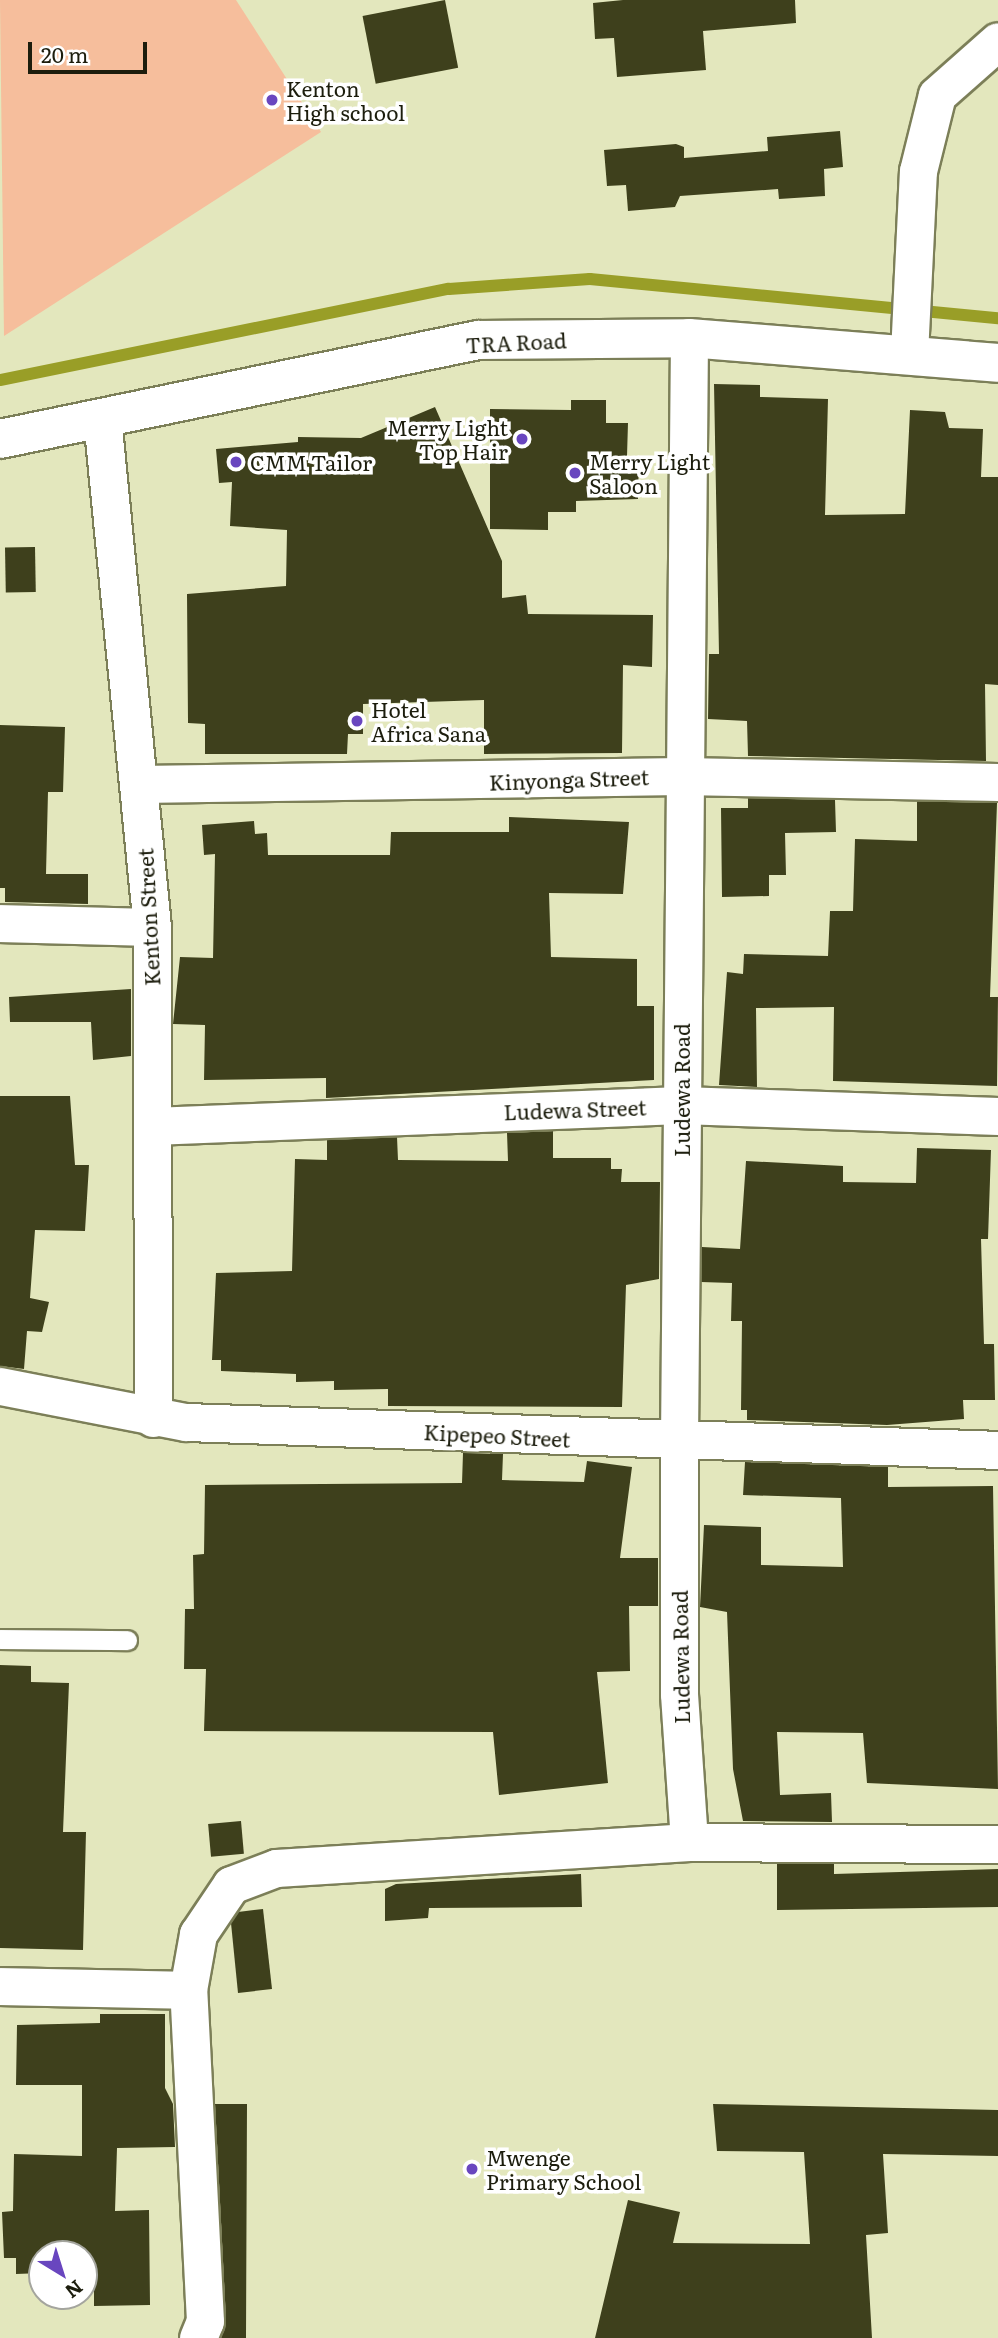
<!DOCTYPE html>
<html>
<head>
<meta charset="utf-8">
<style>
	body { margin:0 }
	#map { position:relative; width:998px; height:2338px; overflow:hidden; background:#e3e7bd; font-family:Literata,serif }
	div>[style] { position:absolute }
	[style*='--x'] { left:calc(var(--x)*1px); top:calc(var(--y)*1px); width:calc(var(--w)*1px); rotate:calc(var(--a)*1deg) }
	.green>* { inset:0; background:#f6be9c }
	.stream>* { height:12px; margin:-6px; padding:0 6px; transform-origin:6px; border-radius:6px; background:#999e27 }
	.building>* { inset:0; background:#3e401c; transform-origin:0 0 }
	.roads { filter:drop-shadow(2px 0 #7c7f58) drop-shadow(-2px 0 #7c7f58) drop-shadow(0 2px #7c7f58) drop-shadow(0 -2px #7c7f58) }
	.service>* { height:19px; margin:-9.5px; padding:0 9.5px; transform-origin:9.5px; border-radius:9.5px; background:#fff }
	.minor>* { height:37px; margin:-18.5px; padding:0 18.5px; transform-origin:18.5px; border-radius:18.5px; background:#fff }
	.secondary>* { height:38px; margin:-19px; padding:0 19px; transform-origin:19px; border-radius:19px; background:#fff }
	.dots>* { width:19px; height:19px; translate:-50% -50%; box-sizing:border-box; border:4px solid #fff; border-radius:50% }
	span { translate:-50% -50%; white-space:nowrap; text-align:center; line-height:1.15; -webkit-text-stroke:7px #fff; paint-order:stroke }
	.poi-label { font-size:21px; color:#1c1d0d }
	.left { translate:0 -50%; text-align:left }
	.right { translate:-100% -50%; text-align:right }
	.street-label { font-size:21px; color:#1c1d0d }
	.north { position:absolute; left:28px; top:2240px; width:70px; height:70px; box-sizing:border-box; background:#fff; border:2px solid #a4a59e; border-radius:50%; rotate:142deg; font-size:19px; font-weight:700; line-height:28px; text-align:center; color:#1c1d0d }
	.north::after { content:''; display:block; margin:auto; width:24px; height:32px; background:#6946bf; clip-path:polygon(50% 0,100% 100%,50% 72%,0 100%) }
	.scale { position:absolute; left:28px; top:42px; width:119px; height:32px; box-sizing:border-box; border:4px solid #1c1d0d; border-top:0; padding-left:9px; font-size:21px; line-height:24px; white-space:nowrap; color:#1c1d0d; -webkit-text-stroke:5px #fff; paint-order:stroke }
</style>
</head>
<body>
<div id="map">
	<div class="green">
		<div style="clip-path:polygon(0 0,236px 0,321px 132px,4px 336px)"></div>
	</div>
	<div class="stream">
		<div style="--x:0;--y:380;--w:458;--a:-11.5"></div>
		<div style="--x:449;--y:289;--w:141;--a:-4.1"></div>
		<div style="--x:590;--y:279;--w:410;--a:5.5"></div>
	</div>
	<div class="building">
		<div style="left:445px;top:0;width:69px;height:84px;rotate:79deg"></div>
		<div style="clip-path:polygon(623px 0,795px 0,796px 23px,703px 31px,706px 70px,617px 77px,614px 38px,595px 39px,593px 3px)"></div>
		<div style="clip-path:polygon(840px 131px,843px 167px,824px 169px,825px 196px,779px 199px,778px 189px,680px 196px,675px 207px,628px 211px,626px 185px,607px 186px,604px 150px,676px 144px,684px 147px,684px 158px,768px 151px,767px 137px)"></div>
		<div style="clip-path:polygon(714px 384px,760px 385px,760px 397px,828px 399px,825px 515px,905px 514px,910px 410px,945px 412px,949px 428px,983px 429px,981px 477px,998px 477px,998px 685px,985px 684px,986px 761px,748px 756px,747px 721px,708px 719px,709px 654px,719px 654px)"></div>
		<div style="clip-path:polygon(571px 400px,606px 400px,606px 423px,628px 423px,627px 456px,639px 456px,638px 499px,576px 501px,576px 512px,548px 512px,548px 530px,490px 529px,490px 409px,571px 410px)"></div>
		<div style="clip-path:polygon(435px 407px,502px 561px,502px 598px,526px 595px,528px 614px,653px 615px,652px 667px,623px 665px,622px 753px,484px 754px,484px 700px,363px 704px,363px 734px,348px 734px,347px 754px,205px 754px,205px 724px,188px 723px,187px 594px,286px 586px,287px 530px,230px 526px,232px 482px,219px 483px,216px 449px,298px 442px,298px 437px,361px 438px)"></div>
		<div style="left:35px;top:547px;width:45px;height:30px;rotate:89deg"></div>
		<div style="clip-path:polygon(0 725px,65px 727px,63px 792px,48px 792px,46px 874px,88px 874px,88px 904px,5px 902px,5px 888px,0 888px)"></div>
		<div style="clip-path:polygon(748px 798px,835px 800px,836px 832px,785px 833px,786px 875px,769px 875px,769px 896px,722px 897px,721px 808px,748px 808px)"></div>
		<div style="clip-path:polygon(917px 801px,997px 803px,990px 997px,998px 997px,997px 1086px,833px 1081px,834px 1007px,756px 1008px,757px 1087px,719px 1085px,727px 972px,743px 974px,744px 954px,828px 956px,830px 911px,853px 911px,855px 839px,917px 841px)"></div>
		<div style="clip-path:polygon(509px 817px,629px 822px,623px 894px,549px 893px,551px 957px,637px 959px,637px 1006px,654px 1006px,654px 1080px,326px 1098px,326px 1078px,204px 1080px,205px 1025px,173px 1024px,180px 957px,213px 958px,215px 854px,204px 855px,202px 825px,254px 821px,255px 834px,267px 833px,268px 855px,390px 855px,391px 832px,509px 832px)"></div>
		<div style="clip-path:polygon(131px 989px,131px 1056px,93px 1060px,91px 1022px,10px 1022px,9px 997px)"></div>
		<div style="clip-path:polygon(0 1096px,70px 1096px,75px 1165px,89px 1165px,85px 1231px,35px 1230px,30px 1298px,49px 1302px,42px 1332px,27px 1331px,24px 1369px,0 1366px)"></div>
		<div style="clip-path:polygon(553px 1131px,553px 1158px,611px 1158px,611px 1169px,622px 1169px,621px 1182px,660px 1182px,659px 1279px,626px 1285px,622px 1407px,388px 1406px,388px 1389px,334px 1390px,334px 1381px,296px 1382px,296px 1374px,221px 1371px,221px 1360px,212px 1360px,216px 1273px,292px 1271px,295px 1159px,327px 1160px,327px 1140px,397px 1137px,398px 1160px,508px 1161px,507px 1133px)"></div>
		<div style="clip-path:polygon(917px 1148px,991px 1150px,988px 1239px,981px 1239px,984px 1344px,994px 1344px,995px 1400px,963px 1400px,964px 1419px,887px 1425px,747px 1420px,747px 1410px,741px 1410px,742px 1321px,731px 1321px,732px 1283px,701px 1282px,702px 1247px,740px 1249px,746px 1161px,843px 1166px,843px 1182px,916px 1183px)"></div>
		<div style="clip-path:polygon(463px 1453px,503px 1454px,502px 1480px,584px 1482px,587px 1461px,632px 1467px,620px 1558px,658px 1558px,658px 1606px,629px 1606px,630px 1671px,597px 1672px,608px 1783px,499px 1795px,493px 1732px,204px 1731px,206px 1669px,184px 1669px,185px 1609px,194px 1609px,193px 1555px,204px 1554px,205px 1485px,462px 1483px)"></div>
		<div style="clip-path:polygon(745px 1462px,888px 1467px,888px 1487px,993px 1486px,998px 1789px,867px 1783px,863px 1733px,777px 1732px,780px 1795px,831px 1793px,832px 1822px,743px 1821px,733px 1769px,727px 1612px,700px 1607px,704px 1525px,761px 1527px,761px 1565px,843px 1567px,841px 1498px,743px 1495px)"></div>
		<div style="clip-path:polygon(0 1665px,31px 1666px,31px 1682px,69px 1683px,63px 1832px,86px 1832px,83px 1950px,0 1948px)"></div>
		<div style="left:241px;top:1821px;width:33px;height:33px;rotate:85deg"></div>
		<div style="clip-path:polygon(777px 1864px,834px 1864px,834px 1874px,998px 1869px,998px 1907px,777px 1910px)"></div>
		<div style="clip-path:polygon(581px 1874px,582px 1907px,429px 1908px,428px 1918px,385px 1921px,385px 1889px,396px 1884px)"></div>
		<div style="clip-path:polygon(263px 1909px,272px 1989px,238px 1993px,231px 1923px,238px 1912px)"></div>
		<div style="clip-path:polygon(100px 2014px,165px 2014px,165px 2088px,173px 2104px,175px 2147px,117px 2148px,115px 2211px,149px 2210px,150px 2305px,94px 2306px,94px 2272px,84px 2272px,84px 2254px,42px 2254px,42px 2273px,16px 2274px,16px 2258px,4px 2258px,2px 2212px,13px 2211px,14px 2154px,82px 2156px,82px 2085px,16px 2085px,17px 2025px,100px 2023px)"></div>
		<div style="clip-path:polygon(215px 2104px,247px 2104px,246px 2338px,221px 2338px,226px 2320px)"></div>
		<div style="clip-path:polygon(713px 2104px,998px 2110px,998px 2156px,883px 2154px,888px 2233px,866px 2235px,872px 2338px,595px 2338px,628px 2200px,680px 2212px,673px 2243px,810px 2244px,804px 2152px,717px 2151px)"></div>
	</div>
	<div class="roads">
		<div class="service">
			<div style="--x:0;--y:1639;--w:127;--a:0.5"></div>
		</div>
		<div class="minor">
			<div style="--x:689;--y:338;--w:1105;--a:90.52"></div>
			<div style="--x:679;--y:1443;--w:251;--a:90"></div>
			<div style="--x:679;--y:1694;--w:148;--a:86.1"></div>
			<div style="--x:909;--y:354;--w:183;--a:-87.2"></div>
			<div style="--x:918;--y:171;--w:78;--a:-76"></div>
			<div style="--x:937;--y:95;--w:81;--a:-41.5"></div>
			<div style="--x:102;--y:418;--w:511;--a:84.39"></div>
			<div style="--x:152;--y:927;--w:491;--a:89.9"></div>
			<div style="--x:139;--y:784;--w:543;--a:-0.84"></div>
			<div style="--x:682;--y:776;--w:316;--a:1.1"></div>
			<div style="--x:0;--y:923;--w:152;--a:1.5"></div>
			<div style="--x:152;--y:1126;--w:529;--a:-2.27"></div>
			<div style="--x:681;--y:1105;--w:317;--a:2"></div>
			<div style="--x:0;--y:1386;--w:189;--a:11"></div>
			<div style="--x:186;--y:1422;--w:812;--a:1.97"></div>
			<div style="--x:0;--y:1986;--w:188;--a:1.2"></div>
			<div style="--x:198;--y:2338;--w:18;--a:-68"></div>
			<div style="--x:205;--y:2321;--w:331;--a:-92.9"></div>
			<div style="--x:188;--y:1990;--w:57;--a:-79.9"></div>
			<div style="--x:198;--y:1934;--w:59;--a:-56"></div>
			<div style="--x:231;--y:1885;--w:48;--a:-20.7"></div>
			<div style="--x:276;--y:1868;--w:414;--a:-3.6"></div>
			<div style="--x:689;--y:1842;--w:309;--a:0.4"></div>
		</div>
		<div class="secondary">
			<div style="--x:0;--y:439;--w:488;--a:-11.7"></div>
			<div style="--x:478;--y:340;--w:211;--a:-0.5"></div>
			<div style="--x:689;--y:338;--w:310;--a:4.6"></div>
		</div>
	</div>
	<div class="dots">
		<div style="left:272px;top:100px;background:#6946bf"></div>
		<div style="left:522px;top:439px;background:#6946bf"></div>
		<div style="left:236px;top:462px;background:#6946bf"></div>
		<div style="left:575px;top:473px;background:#6946bf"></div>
		<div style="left:357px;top:721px;background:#6946bf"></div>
		<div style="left:472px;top:2169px;background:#6946bf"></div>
	</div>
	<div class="poi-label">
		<span class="left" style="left:286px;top:100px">Kenton<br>High school</span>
		<span class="right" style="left:508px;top:439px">Merry Light<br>Top Hair</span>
		<span class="left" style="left:589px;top:473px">Merry Light<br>Saloon</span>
		<span class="left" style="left:250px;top:462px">CMM Tailor</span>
		<span class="left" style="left:371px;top:721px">Hotel<br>Africa Sana</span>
		<span class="left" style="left:486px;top:2169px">Mwenge<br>Primary School</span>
	</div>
	<div class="street-label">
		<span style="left:516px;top:342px;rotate:-3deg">TRA Road</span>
		<span style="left:569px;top:779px;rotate:-2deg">Kinyonga Street</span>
		<span style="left:148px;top:917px;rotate:-93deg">Kenton Street</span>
		<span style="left:681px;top:1090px;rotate:-90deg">Ludewa Road</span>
		<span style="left:575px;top:1109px;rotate:-2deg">Ludewa Street</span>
		<span style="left:497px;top:1435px;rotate:3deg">Kipepeo Street</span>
		<span style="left:680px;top:1657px;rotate:-91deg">Ludewa Road</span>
	</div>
	<div class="north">N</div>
	<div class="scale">20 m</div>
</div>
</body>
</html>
